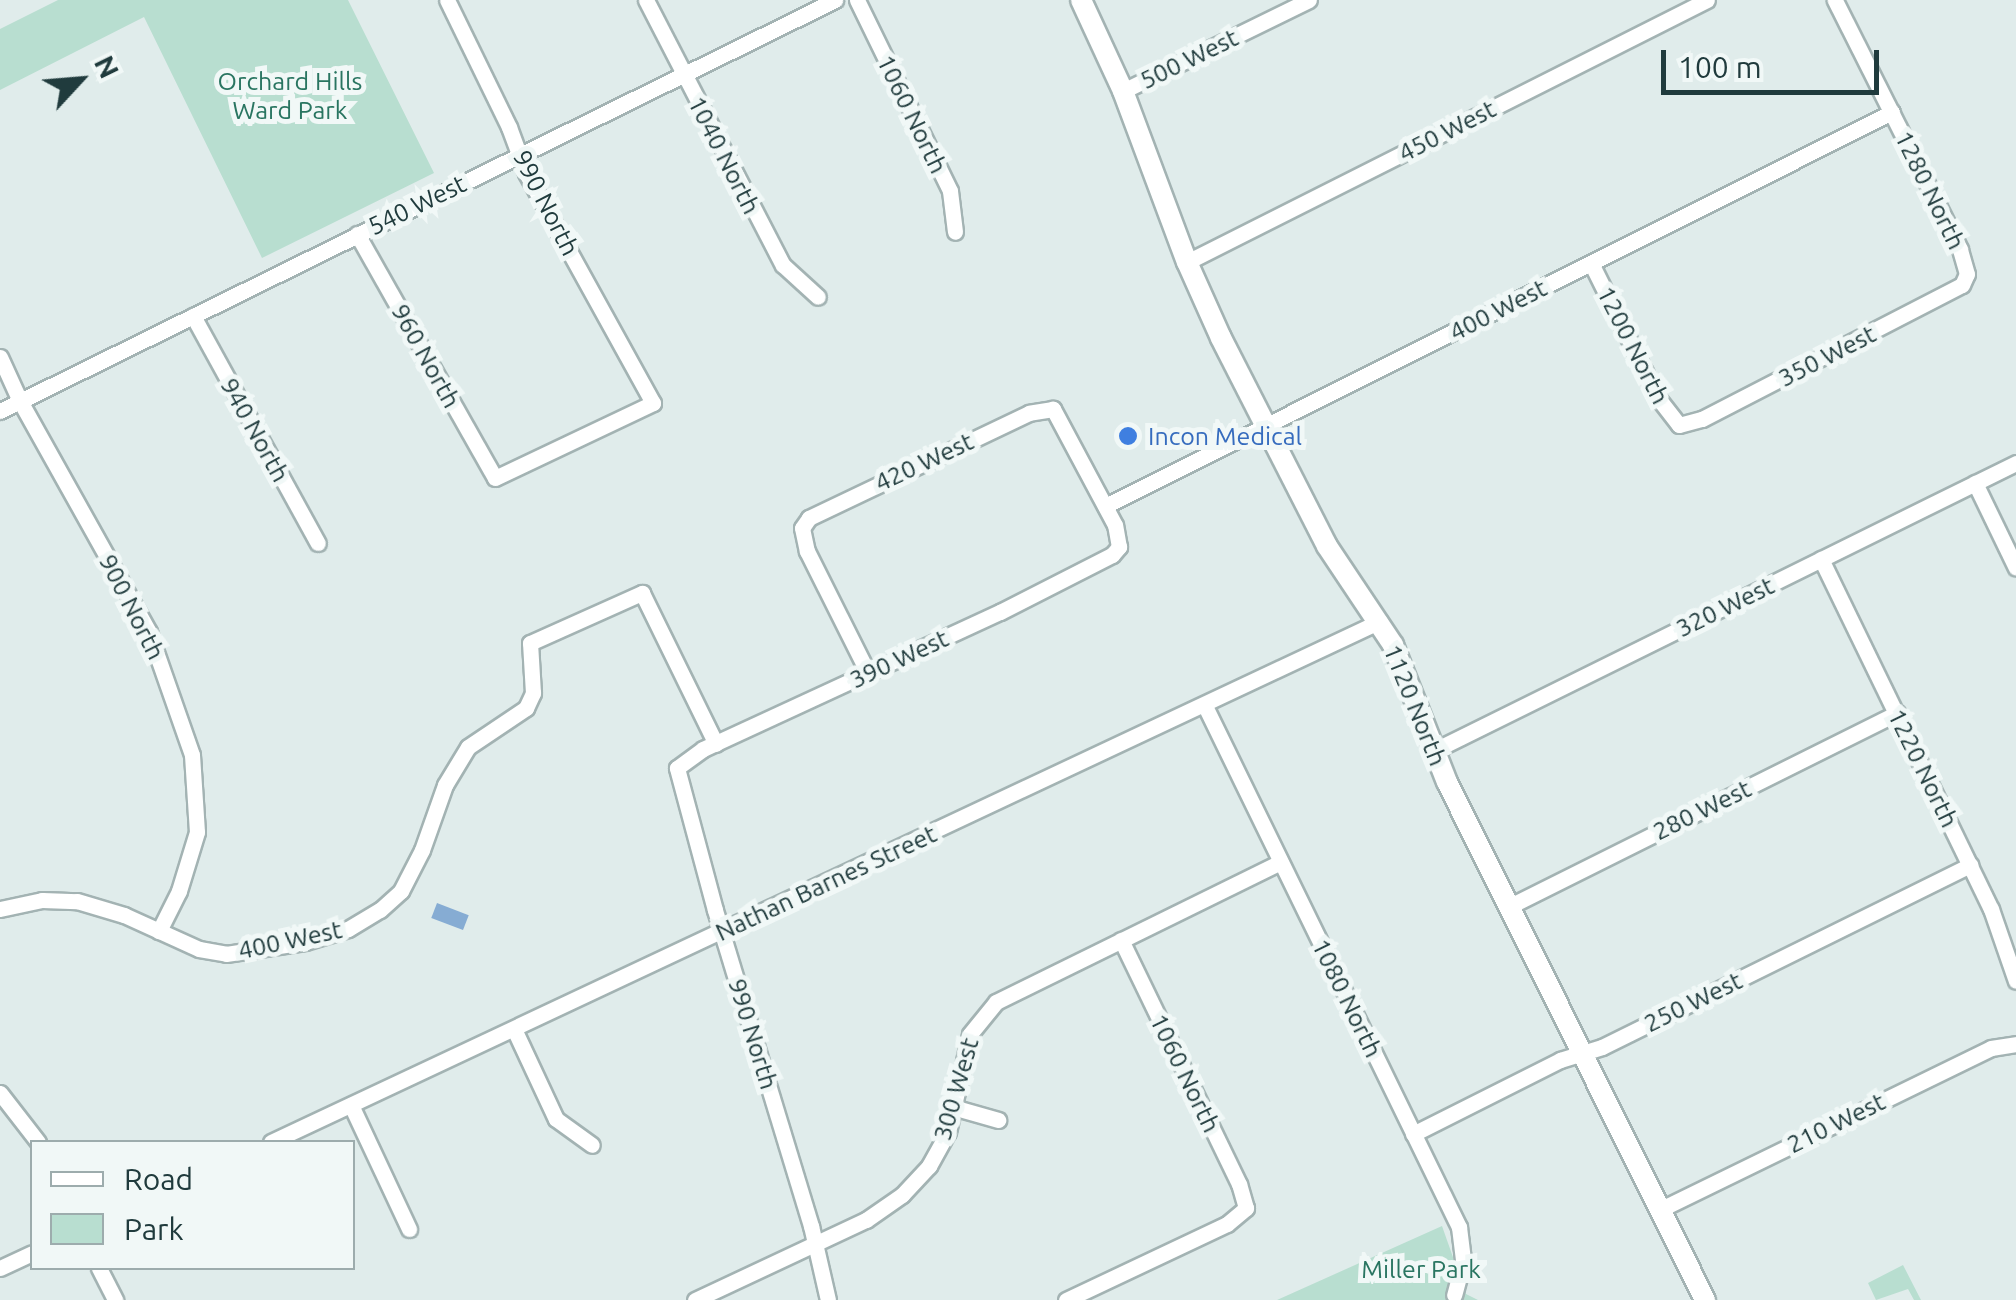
<!DOCTYPE html>
<html>
<head>
<meta charset="utf-8">
<style>
	body { margin:0 }
	#map { position:relative; width:2016px; height:1300px; overflow:hidden; background:#e0eceb; font-family:Ubuntu,sans-serif }
	div>[style] { position:absolute }
	[style*='--x'] { left:calc(var(--x)*1px); top:calc(var(--y)*1px); width:calc(var(--w)*1px); rotate:calc(var(--a)*1deg) }
	.green>* { inset:0; background:#b8ded0 }
	.water>* { inset:0; background:#86acd3; transform-origin:0 0 }
	.roads { filter:drop-shadow(2px 0 #a3b3b3) drop-shadow(-2px 0 #a3b3b3) drop-shadow(0 2px #a3b3b3) drop-shadow(0 -2px #a3b3b3) }
	.minor>* { height:15px; margin:-7.5px; padding:0 7.5px; transform-origin:7.5px; border-radius:7.5px; background:#fff }
	.tertiary>* { height:20px; margin:-10px; padding:0 10px; transform-origin:10px; border-radius:10px; background:#fff }
	.dots>* { width:28px; height:28px; translate:-50% -50%; box-sizing:border-box; border:5px solid #f1f8f7; border-radius:50% }
	span { translate:-50% -50%; white-space:nowrap; text-align:center; line-height:1.15; -webkit-text-stroke:10px #f1f8f7; paint-order:stroke }
	.street-label { font-size:25px; color:#203b3d }
	.park-label { font-size:25px; color:#297561 }
	.shop-label { font-size:25px; color:#366cbe }
	.left { translate:0 -50%; text-align:left }
	.legend { position:absolute; left:30px; top:1140px; width:325px; height:130px; box-sizing:border-box; background:#f1f8f7; border:2px solid #9dacad; margin:0; padding:12px 18px; list-style:none; font-size:30px; color:#203b3d }
	.legend li { display:flex; align-items:center; gap:20px; height:50px }
	.legend b { width:50px; border:2px solid #9dacad }
	.north { position:absolute; left:30px; top:30px; width:100px; height:100px; -webkit-text-stroke:8px #f1f8f7; paint-order:stroke; rotate:64deg; font-size:28px; font-weight:700; line-height:40px; text-align:center; color:#203b3d }
	.north::after { content:''; display:block; margin:auto; width:35px; height:45px; background:#203b3d; clip-path:polygon(50% 0,100% 100%,50% 72%,0 100%) }
	.scale { position:absolute; left:1661px; top:50px; width:218px; height:45px; box-sizing:border-box; border:5px solid #203b3d; border-top:0; padding-left:12px; font-size:30px; line-height:35px; white-space:nowrap; color:#203b3d; -webkit-text-stroke:8px #f1f8f7; paint-order:stroke }
</style>
</head>
<body>
<div id="map">
	<div class="green">
		<div style="clip-path:polygon(58px 0,348px 0,434px 173px,262px 258px,144px 17px,0 90px,0 29px)"></div>
		<div style="clip-path:polygon(1442px 1226px,1466px 1294px,1478px 1300px,1277px 1300px)"></div>
		<div style="clip-path:polygon(1903px 1265px,1921px 1300px,1914px 1300px,1908px 1289px,1876px 1300px,1868px 1283px)"></div>
	</div>
	<div class="water">
		<div style="left:437px;top:903px;width:34px;height:16px;rotate:21deg"></div>
	</div>
	<div class="roads">
		<div class="minor">
			<div style="--x:646;--y:0;--w:298;--a:62.7"></div>
			<div style="--x:783;--y:265;--w:47;--a:42.4"></div>
			<div style="--x:857;--y:0;--w:212;--a:64"></div>
			<div style="--x:950;--y:191;--w:41;--a:83"></div>
			<div style="--x:1123;--y:91;--w:207;--a:-26.1"></div>
			<div style="--x:357;--y:234;--w:280;--a:60.5"></div>
			<div style="--x:495;--y:478;--w:175;--a:-25.4"></div>
			<div style="--x:653;--y:403;--w:263;--a:-118.9"></div>
			<div style="--x:526;--y:173;--w:49;--a:-110.3"></div>
			<div style="--x:509;--y:127;--w:141;--a:-116"></div>
			<div style="--x:1187;--y:262;--w:582;--a:-26.74"></div>
			<div style="--x:1591;--y:263;--w:151;--a:63.6"></div>
			<div style="--x:1658;--y:398;--w:34;--a:52"></div>
			<div style="--x:1679;--y:425;--w:24;--a:-15"></div>
			<div style="--x:1702;--y:419;--w:292;--a:-27.3"></div>
			<div style="--x:1962;--y:285;--w:12;--a:-66"></div>
			<div style="--x:1967;--y:274;--w:26;--a:-106"></div>
			<div style="--x:1960;--y:249;--w:279;--a:-116.7"></div>
			<div style="--x:193;--y:316;--w:259;--a:61.2"></div>
			<div style="--x:0;--y:357;--w:48;--a:65.6"></div>
			<div style="--x:20;--y:401;--w:265;--a:60.8"></div>
			<div style="--x:149;--y:632;--w:130;--a:70.7"></div>
			<div style="--x:192;--y:755;--w:77;--a:86.3"></div>
			<div style="--x:197;--y:832;--w:62;--a:107"></div>
			<div style="--x:179;--y:891;--w:45;--a:116.6"></div>
			<div style="--x:0;--y:411;--w:931;--a:-26.21"></div>
			<div style="--x:1975;--y:483;--w:94;--a:64.2"></div>
			<div style="--x:1105;--y:506;--w:880;--a:-26.59"></div>
			<div style="--x:1821;--y:559;--w:389;--a:64.1"></div>
			<div style="--x:1991;--y:909;--w:76;--a:70.9"></div>
			<div style="--x:1205;--y:706;--w:580;--a:64.01"></div>
			<div style="--x:1459;--y:1227;--w:35;--a:83"></div>
			<div style="--x:1463;--y:1262;--w:34;--a:105"></div>
			<div style="--x:1433;--y:751;--w:650;--a:-26.29"></div>
			<div style="--x:1508;--y:907;--w:435;--a:-26.5"></div>
			<div style="--x:0;--y:909;--w:43;--a:-12.1"></div>
			<div style="--x:42;--y:900;--w:35;--a:2"></div>
			<div style="--x:77;--y:901;--w:49;--a:16.6"></div>
			<div style="--x:124;--y:915;--w:82;--a:24.4"></div>
			<div style="--x:199;--y:949;--w:27;--a:10"></div>
			<div style="--x:226;--y:954;--w:80;--a:-8.6"></div>
			<div style="--x:305;--y:942;--w:45;--a:-16.8"></div>
			<div style="--x:348;--y:929;--w:37;--a:-31"></div>
			<div style="--x:380;--y:910;--w:28;--a:-42"></div>
			<div style="--x:401;--y:891;--w:46;--a:-62.9"></div>
			<div style="--x:422;--y:850;--w:69;--a:-70.5"></div>
			<div style="--x:445;--y:785;--w:44;--a:-58.8"></div>
			<div style="--x:468;--y:747;--w:70;--a:-33.9"></div>
			<div style="--x:526;--y:708;--w:17;--a:-65"></div>
			<div style="--x:533;--y:693;--w:50;--a:-93.4"></div>
			<div style="--x:530;--y:643;--w:123;--a:-24.1"></div>
			<div style="--x:642;--y:593;--w:168;--a:63.9"></div>
			<div style="--x:514;--y:1029;--w:99;--a:65"></div>
			<div style="--x:556;--y:1119;--w:44;--a:35.8"></div>
			<div style="--x:0;--y:1093;--w:62;--a:52.2"></div>
			<div style="--x:351;--y:1105;--w:137;--a:64.9"></div>
			<div style="--x:956;--y:1108;--w:44;--a:15.9"></div>
			<div style="--x:1413;--y:1134;--w:165;--a:-26.7"></div>
			<div style="--x:1560;--y:1060;--w:44;--a:-17.2"></div>
			<div style="--x:1602;--y:1047;--w:411;--a:-26.3"></div>
			<div style="--x:271;--y:1142;--w:1225;--a:-25.16"></div>
			<div style="--x:1659;--y:1210;--w:369;--a:-26"></div>
			<div style="--x:1991;--y:1048;--w:25;--a:-9"></div>
			<div style="--x:0;--y:1268;--w:35;--a:-25"></div>
			<div style="--x:99;--y:1268;--w:36;--a:63"></div>
			<div style="--x:695;--y:1300;--w:189;--a:-25.1"></div>
			<div style="--x:866;--y:1220;--w:44;--a:-34.8"></div>
			<div style="--x:902;--y:1195;--w:40;--a:-47"></div>
			<div style="--x:929;--y:1166;--w:39;--a:-61"></div>
			<div style="--x:948;--y:1132;--w:100;--a:-77.3"></div>
			<div style="--x:970;--y:1034;--w:41;--a:-50.9"></div>
			<div style="--x:996;--y:1002;--w:317;--a:-26.2"></div>
			<div style="--x:828;--y:1300;--w:76;--a:-102.9"></div>
			<div style="--x:811;--y:1226;--w:330;--a:-106.9"></div>
			<div style="--x:715;--y:910;--w:147;--a:-105"></div>
			<div style="--x:677;--y:768;--w:32;--a:-36"></div>
			<div style="--x:703;--y:749;--w:327;--a:-24.8"></div>
			<div style="--x:1000;--y:612;--w:126;--a:-27"></div>
			<div style="--x:1112;--y:555;--w:11;--a:-49"></div>
			<div style="--x:1119;--y:547;--w:22;--a:-100"></div>
			<div style="--x:1115;--y:525;--w:132;--a:-118.1"></div>
			<div style="--x:1053;--y:409;--w:24;--a:171"></div>
			<div style="--x:1029;--y:413;--w:244;--a:154.5"></div>
			<div style="--x:809;--y:518;--w:12;--a:125"></div>
			<div style="--x:802;--y:528;--w:24;--a:78"></div>
			<div style="--x:807;--y:551;--w:136;--a:63.4"></div>
			<div style="--x:1066;--y:1300;--w:178;--a:-25.3"></div>
			<div style="--x:1227;--y:1224;--w:25;--a:-40"></div>
			<div style="--x:1246;--y:1208;--w:25;--a:-106"></div>
			<div style="--x:1239;--y:1184;--w:271;--a:-115.8"></div>
		</div>
		<div class="tertiary">
			<div style="--x:1081;--y:0;--w:100;--a:65.2"></div>
			<div style="--x:1123;--y:91;--w:183;--a:69.5"></div>
			<div style="--x:1187;--y:262;--w:83;--a:65.9"></div>
			<div style="--x:1221;--y:338;--w:233;--a:63"></div>
			<div style="--x:1327;--y:546;--w:119;--a:56.3"></div>
			<div style="--x:1393;--y:645;--w:147;--a:68.5"></div>
			<div style="--x:1447;--y:782;--w:579;--a:63.52"></div>
		</div>
	</div>
	<div class="dots">
		<div style="left:1128px;top:436px;background:#3f7fe0"></div>
	</div>
	<div class="street-label">
		<span style="left:1189px;top:59px;rotate:-26deg">500 West</span>
		<span style="left:912px;top:114px;rotate:64deg">1060 North</span>
		<span style="left:1447px;top:131px;rotate:-27deg">450 West</span>
		<span style="left:724px;top:155px;rotate:63deg">1040 North</span>
		<span style="left:1930px;top:190px;rotate:64deg">1280 North</span>
		<span style="left:546px;top:203px;rotate:63deg">990 North</span>
		<span style="left:417px;top:205px;rotate:-26deg">540 West</span>
		<span style="left:1498px;top:310px;rotate:-27deg">400 West</span>
		<span style="left:1633px;top:345px;rotate:63deg">1200 North</span>
		<span style="left:426px;top:356px;rotate:61deg">960 North</span>
		<span style="left:1827px;top:356px;rotate:-27deg">350 West</span>
		<span style="left:255px;top:430px;rotate:61deg">940 North</span>
		<span style="left:924px;top:462px;rotate:-25deg">420 West</span>
		<span style="left:132px;top:607px;rotate:63deg">900 North</span>
		<span style="left:1725px;top:607px;rotate:-26deg">320 West</span>
		<span style="left:899px;top:659px;rotate:-25deg">390 West</span>
		<span style="left:1415px;top:705px;rotate:68deg">1120 North</span>
		<span style="left:1923px;top:768px;rotate:64deg">1220 North</span>
		<span style="left:1702px;top:810px;rotate:-26deg">280 West</span>
		<span style="left:826px;top:883px;rotate:-25deg">Nathan Barnes Street</span>
		<span style="left:290px;top:940px;rotate:-12deg">400 West</span>
		<span style="left:1347px;top:998px;rotate:64deg">1080 North</span>
		<span style="left:1693px;top:1002px;rotate:-26deg">250 West</span>
		<span style="left:753px;top:1034px;rotate:73deg">990 North</span>
		<span style="left:1185px;top:1073px;rotate:64deg">1060 North</span>
		<span style="left:956px;top:1089px;rotate:-74deg">300 West</span>
		<span style="left:1836px;top:1123px;rotate:-26deg">210 West</span>
	</div>
	<div class="park-label">
		<span style="left:290px;top:96px">Orchard Hills<br>Ward Park</span>
		<span style="left:1421px;top:1269px">Miller Park</span>
	</div>
	<div class="shop-label">
		<span class="left" style="left:1148px;top:436px">Incon Medical</span>
	</div>
	<ul class="legend">
	<li><b style="height:12px;background:#fff"></b>Road</li>
	<li><b style="height:28px;background:#b8ded0"></b>Park</li>
	</ul>
	<div class="north">N</div>
	<div class="scale">100 m</div>
</div>
</body>
</html>
